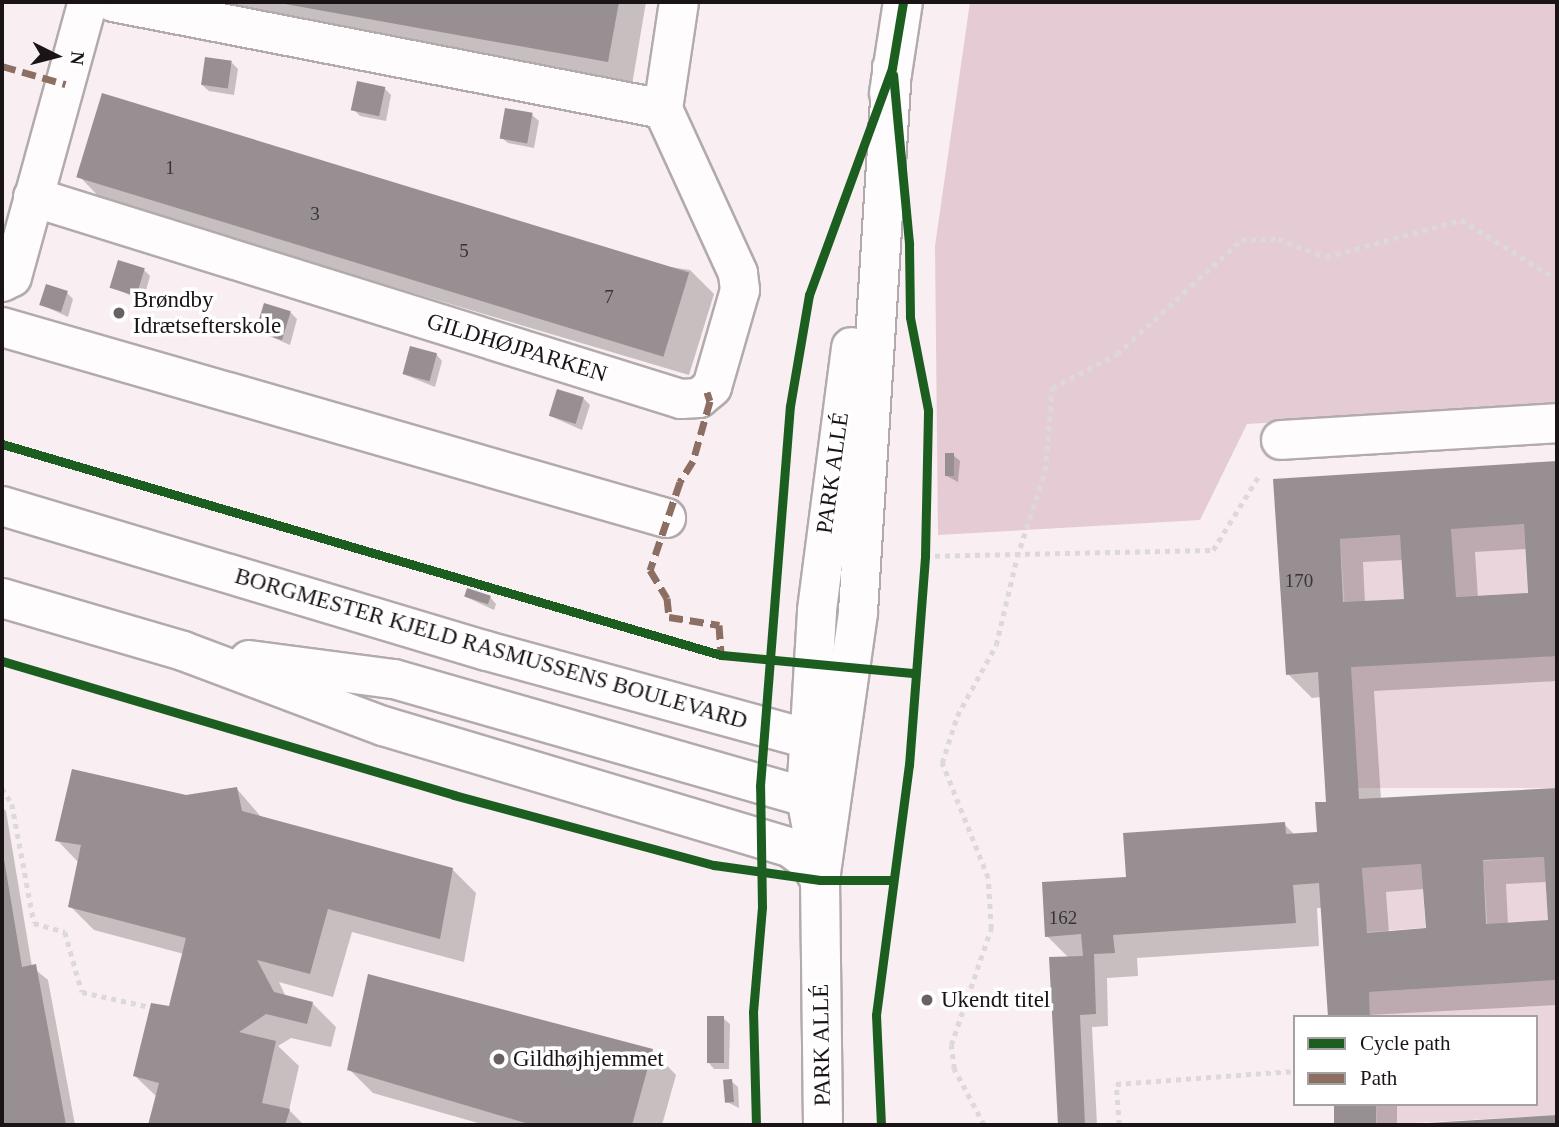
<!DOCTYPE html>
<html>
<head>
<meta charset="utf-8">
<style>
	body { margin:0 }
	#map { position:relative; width:1559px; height:1127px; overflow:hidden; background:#f9eef1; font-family:"Times New Roman",serif }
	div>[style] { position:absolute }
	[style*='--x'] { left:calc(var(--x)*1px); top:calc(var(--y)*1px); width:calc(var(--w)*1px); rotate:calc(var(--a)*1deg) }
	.green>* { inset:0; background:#ebd5dc; transform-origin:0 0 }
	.forest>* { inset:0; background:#e5cbd3 }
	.shadow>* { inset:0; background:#0003; transform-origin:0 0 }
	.building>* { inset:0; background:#978f91; transform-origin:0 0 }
	.path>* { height:4.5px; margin-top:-2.25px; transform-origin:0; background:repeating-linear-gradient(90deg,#dcd9da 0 5px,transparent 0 10px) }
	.roads { filter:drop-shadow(2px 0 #b2aaad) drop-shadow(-2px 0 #b2aaad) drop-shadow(0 2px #b2aaad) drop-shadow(0 -2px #b2aaad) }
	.minor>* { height:38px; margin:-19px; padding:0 19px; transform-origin:19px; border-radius:19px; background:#fefcfd }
	.quiet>* { height:7px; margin-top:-3.5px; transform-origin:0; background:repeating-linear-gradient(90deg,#8d6e63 0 14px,transparent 0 21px) }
	.cycleway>* { height:9px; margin:-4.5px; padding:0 4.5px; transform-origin:4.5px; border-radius:4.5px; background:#1b5e20 }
	.dots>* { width:19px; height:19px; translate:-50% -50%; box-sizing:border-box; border:4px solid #fff; border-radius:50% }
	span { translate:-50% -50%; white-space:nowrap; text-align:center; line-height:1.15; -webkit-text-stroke:7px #fff; paint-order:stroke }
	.number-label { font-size:19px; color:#3a3335 }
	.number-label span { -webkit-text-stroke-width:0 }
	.poi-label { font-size:23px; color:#1b1416 }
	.left { translate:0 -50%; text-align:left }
	.street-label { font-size:23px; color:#1b1416 }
	.frame { position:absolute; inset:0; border:4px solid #1b1416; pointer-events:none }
	.legend { position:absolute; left:1293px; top:1015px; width:245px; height:91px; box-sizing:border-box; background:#fff; border:2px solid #a4a1a2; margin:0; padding:9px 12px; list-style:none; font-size:21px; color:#1b1416 }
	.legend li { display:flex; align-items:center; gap:14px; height:35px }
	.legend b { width:35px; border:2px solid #a4a1a2 }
	.north { position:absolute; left:21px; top:21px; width:70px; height:70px; -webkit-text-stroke:5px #fff; paint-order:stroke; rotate:96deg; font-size:19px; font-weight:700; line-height:28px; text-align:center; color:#1b1416 }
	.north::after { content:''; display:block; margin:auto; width:24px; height:32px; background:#1b1416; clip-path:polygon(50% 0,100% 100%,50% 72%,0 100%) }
</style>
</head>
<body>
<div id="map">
	<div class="green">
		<div style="left:1524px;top:524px;width:69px;height:73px;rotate:87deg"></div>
		<div style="left:1400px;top:535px;width:64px;height:60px;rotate:86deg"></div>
		<div style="left:1557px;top:656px;width:132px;height:206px;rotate:90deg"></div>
		<div style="left:1544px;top:857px;width:63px;height:61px;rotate:86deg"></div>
		<div style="left:1421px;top:864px;width:64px;height:59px;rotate:86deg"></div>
		<div style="clip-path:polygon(1557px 980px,1557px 1115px,1377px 1125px,1376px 1104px,1536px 1104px,1536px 1017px,1370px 1017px,1369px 992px)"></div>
	</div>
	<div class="forest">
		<div style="clip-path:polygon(970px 2px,1557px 2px,1557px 405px,1247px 424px,1200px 520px,938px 535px,935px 246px)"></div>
	</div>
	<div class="shadow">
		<div style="clip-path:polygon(178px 2px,646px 2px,632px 85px)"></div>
		<div style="clip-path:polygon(232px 63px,238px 69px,234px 95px,209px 91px,202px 85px)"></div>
		<div style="clip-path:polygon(384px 88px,391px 95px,386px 121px,360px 116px,354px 110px)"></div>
		<div style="clip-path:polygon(532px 115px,539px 121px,534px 148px,508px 143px,501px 137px)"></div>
		<div style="clip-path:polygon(79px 176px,690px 270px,714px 294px,689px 375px,103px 201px)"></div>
		<div style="clip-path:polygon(144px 270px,150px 276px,143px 301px,111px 287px)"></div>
		<div style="clip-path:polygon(67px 293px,73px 299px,68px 317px,42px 305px)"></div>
		<div style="clip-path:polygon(290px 312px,297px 319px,290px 345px,258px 331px)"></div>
		<div style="clip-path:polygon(436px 354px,442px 361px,435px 387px,403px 374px)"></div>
		<div style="clip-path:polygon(583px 398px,590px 405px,582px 430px,550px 416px)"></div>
		<div style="clip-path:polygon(953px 455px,960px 461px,958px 482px,945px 475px)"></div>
		<div style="clip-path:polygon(evenodd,1557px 462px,1557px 681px,1374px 691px,1381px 800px,1557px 790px,1557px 1005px,1330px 1017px,1322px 908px,1317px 908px,1319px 946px,1137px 958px,1138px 976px,1107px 978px,1108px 1026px,1092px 1027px,1097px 1125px,1059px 1125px,1051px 959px,1069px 958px,1047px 936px,1128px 879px,1284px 824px,1295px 835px,1319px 834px,1328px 803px,1321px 697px,1312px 698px,1288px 674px,1275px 481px,1557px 462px,1527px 549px,1530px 594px,1478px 598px,1475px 552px,1527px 549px,1557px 462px,1403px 560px,1406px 600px,1365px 603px,1363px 562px,1403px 560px,1557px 462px,1547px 882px,1550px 922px,1508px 924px,1506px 884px,1547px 882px,1557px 462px,1424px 889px,1427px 930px,1389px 933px,1386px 892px,1424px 889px)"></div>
		<div style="clip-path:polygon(466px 597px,490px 597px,496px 604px,494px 610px)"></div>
		<div style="clip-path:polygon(237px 789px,262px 818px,452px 869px,476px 893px,464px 962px,352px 932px,333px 997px,279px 982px,286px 997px,312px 1003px,336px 1027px,331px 1047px,291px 1038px,278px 1046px,299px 1066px,289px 1110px,304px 1125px,150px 1125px,157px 1097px,135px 1076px,171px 1008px,184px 954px,94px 930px,70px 906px,79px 863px,57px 840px,186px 797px)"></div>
		<div style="clip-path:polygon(2px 807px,6px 811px,32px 967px,48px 980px,75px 1125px,2px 1125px)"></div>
		<div style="clip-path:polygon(723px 1018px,730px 1024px,729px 1069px,714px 1069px,708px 1062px)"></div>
		<div style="clip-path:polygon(652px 1050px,676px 1075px,662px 1125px,485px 1125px,373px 1093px,349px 1069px)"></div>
		<div style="clip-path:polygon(731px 1081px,738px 1087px,739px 1108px,727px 1102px)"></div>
		<div style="left:1335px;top:1104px;width:62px;height:21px"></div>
		<div style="clip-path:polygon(1557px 1117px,1557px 1125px,1422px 1125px)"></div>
	</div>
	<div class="building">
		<div style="clip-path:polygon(274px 2px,619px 2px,608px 62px)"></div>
		<div style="left:205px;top:57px;width:27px;height:28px;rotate:8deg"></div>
		<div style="left:357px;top:81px;width:29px;height:30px;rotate:12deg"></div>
		<div style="left:102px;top:93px;width:614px;height:88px;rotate:17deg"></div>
		<div style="left:505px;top:108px;width:28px;height:31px;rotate:10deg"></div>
		<div style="left:118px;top:260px;width:28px;height:29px;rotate:17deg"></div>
		<div style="left:46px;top:284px;width:23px;height:22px;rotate:18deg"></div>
		<div style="left:264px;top:303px;width:28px;height:30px;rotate:17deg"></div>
		<div style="left:410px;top:346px;width:28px;height:29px;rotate:15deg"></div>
		<div style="left:557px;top:389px;width:28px;height:28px;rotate:17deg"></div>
		<div style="left:945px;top:453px;width:9px;height:23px"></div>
		<div style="clip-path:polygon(evenodd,1557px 461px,1557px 656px,1351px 667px,1359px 799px,1557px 788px,1557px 980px,1369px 992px,1370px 1017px,1328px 1017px,1319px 883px,1293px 885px,1296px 923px,1113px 935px,1115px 953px,1094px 954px,1096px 1014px,1080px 1015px,1085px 1125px,1058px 1125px,1049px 957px,1083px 956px,1081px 934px,1045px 937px,1042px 882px,1126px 877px,1123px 833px,1285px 822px,1286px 834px,1317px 832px,1315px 802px,1326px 802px,1318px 672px,1286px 675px,1273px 479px,1557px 461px,1524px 524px,1528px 593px,1456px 597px,1451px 529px,1524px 524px,1557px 461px,1400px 535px,1404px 599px,1343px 602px,1340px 539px,1400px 535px,1557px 461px,1544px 857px,1548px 920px,1486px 924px,1483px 860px,1544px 857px,1557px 461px,1421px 864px,1426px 928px,1367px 933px,1362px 868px,1421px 864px)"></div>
		<div style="left:467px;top:588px;width:25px;height:9px;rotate:18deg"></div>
		<div style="clip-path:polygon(72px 769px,186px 795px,237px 787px,242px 811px,453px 868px,440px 939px,328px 909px,310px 974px,257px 960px,274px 992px,313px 1002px,307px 1024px,266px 1014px,239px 1032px,276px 1041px,262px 1103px,290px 1109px,285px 1125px,148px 1125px,159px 1083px,133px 1076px,151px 1003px,169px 1006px,186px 938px,68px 907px,81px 845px,55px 841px)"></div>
		<div style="clip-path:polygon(3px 853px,22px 967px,36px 964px,66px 1125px,2px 1125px)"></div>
		<div style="clip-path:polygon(368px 974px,653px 1049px,632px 1125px,532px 1125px,347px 1070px)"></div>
		<div style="left:707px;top:1016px;width:17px;height:47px"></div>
		<div style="left:732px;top:1079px;width:23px;height:9px;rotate:85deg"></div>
		<div style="left:1334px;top:1104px;width:42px;height:21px"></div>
		<div style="clip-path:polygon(1557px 1115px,1557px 1125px,1428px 1125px,1428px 1123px)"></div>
	</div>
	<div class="path">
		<div style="--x:925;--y:556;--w:288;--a:-1.2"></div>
		<div style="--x:1213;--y:550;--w:86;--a:-58.3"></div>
		<div style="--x:2;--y:788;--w:19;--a:58"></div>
		<div style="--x:12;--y:804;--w:121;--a:79.5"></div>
		<div style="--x:34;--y:923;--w:32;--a:16"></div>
		<div style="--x:65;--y:932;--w:62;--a:74.2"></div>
		<div style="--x:82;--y:992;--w:70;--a:12.4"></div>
		<div style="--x:984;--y:1125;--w:64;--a:-118.2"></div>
		<div style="--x:954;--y:1069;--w:24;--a:-97"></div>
		<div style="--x:951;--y:1045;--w:123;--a:-71"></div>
		<div style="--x:991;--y:929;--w:51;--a:-93.4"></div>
		<div style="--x:988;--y:878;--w:124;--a:-111.8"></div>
		<div style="--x:942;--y:763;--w:49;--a:-72.3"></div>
		<div style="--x:957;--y:716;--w:81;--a:-61.2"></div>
		<div style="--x:996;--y:645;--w:90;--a:-76.6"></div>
		<div style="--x:1017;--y:557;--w:90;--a:-72"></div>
		<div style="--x:1045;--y:471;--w:83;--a:-85.2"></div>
		<div style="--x:1052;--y:388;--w:73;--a:-27.6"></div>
		<div style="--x:1117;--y:354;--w:168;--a:-42.6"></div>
		<div style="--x:1241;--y:240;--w:37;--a:-2"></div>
		<div style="--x:1278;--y:239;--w:51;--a:20.6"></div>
		<div style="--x:1326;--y:257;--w:140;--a:-15.3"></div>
		<div style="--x:1461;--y:220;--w:113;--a:31.6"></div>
		<div style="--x:1119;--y:1125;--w:41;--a:-94.2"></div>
		<div style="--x:1116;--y:1084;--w:179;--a:-4.2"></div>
	</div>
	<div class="roads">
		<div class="minor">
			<div style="--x:113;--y:2;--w:560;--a:11.01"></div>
			<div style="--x:889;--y:93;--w:92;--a:-81.3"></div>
			<div style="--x:33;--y:197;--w:679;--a:17.31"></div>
			<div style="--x:681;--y:399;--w:18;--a:-3"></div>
			<div style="--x:699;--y:398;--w:17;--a:-40"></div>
			<div style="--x:712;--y:387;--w:101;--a:-73.9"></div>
			<div style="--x:740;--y:290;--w:17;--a:-97"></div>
			<div style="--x:738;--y:273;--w:180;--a:-114.6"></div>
			<div style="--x:663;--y:109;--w:108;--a:-81.5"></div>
			<div style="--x:2;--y:282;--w:11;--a:-27"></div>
			<div style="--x:12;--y:277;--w:285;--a:-74.6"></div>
			<div style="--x:2;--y:327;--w:691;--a:16.05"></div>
			<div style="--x:1281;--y:440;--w:277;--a:-3.5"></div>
			<div style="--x:2;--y:506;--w:506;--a:16.65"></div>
			<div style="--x:487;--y:651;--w:334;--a:15.3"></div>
			<div style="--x:809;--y:739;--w:26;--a:50"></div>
			<div style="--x:2;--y:598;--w:189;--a:16.3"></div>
			<div style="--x:183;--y:651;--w:214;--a:20.6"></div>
			<div style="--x:383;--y:726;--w:426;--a:16.6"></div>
			<div style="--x:791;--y:848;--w:24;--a:38"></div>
			<div style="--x:810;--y:863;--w:20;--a:60"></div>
			<div style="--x:249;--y:660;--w:146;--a:7.5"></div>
			<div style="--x:394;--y:679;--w:429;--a:16"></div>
			<div style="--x:814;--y:840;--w:44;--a:-100.5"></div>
			<div style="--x:806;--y:797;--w:187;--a:-86.6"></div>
			<div style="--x:817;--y:610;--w:265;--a:-82.6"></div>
			<div style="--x:823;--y:1125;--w:245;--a:-90.7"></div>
			<div style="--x:820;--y:880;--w:271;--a:-81.9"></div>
			<div style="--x:858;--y:612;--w:545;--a:-86.42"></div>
		</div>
	</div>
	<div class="quiet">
		<div style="--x:2;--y:66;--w:66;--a:15.9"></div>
		<div style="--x:707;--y:392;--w:9;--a:72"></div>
		<div style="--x:710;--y:401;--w:62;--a:105.8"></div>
		<div style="--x:693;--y:461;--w:25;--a:122"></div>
		<div style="--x:680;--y:482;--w:93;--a:108.8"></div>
		<div style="--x:650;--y:570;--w:33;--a:59"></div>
		<div style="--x:667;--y:598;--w:19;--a:84"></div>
		<div style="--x:669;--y:617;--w:51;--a:9.1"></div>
		<div style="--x:719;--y:625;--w:30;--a:86"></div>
	</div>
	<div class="cycleway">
		<div style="--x:2;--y:444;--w:749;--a:16.36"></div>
		<div style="--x:721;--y:655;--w:193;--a:5.4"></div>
		<div style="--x:2;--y:661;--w:471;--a:16.5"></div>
		<div style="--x:454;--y:795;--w:269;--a:15.1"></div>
		<div style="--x:714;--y:865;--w:107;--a:8.1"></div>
		<div style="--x:820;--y:880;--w:72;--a:0"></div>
		<div style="--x:756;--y:1125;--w:113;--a:-91.5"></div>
		<div style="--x:753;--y:1012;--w:105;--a:-85.1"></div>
		<div style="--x:762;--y:907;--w:121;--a:-90.9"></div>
		<div style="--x:760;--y:786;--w:381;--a:-85.5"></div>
		<div style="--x:790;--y:406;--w:113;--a:-80.3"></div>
		<div style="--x:809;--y:295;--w:242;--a:-69.9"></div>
		<div style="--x:892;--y:68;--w:67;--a:-80.5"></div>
		<div style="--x:881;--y:1125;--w:110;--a:-92.6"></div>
		<div style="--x:876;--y:1015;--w:252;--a:-82.5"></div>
		<div style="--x:909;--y:765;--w:210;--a:-85.6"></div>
		<div style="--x:925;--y:556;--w:146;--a:-88.8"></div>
		<div style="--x:928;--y:410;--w:95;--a:-101"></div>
		<div style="--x:910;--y:317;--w:74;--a:-90.8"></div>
		<div style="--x:909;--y:243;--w:169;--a:-95.4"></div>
	</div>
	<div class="dots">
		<div style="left:119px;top:313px;background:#696063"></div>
		<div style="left:927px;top:1000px;background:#696063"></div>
		<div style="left:499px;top:1059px;background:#696063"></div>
	</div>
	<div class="number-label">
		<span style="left:170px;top:168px">1</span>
		<span style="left:315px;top:214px">3</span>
		<span style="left:464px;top:251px">5</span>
		<span style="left:609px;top:297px">7</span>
		<span style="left:1299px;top:581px">170</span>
		<span style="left:1063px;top:918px">162</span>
	</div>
	<div class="poi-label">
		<span class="left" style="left:133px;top:313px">Brøndby<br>Idrætsefterskole</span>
		<span class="left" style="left:941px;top:1000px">Ukendt titel</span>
		<span class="left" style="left:513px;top:1059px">Gildhøjhjemmet</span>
	</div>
	<div class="street-label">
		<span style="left:517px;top:348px;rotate:17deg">GILDHØJPARKEN</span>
		<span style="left:833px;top:473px;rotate:-82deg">PARK ALLÉ</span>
		<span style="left:491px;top:649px;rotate:16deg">BORGMESTER KJELD RASMUSSENS BOULEVARD</span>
		<span style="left:822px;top:1045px;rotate:-91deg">PARK ALLÉ</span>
	</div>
	<div class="frame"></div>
	<ul class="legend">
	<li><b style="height:9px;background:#1b5e20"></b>Cycle path</li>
	<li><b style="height:9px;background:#8d6e63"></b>Path</li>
	</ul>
	<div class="north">N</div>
</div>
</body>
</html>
